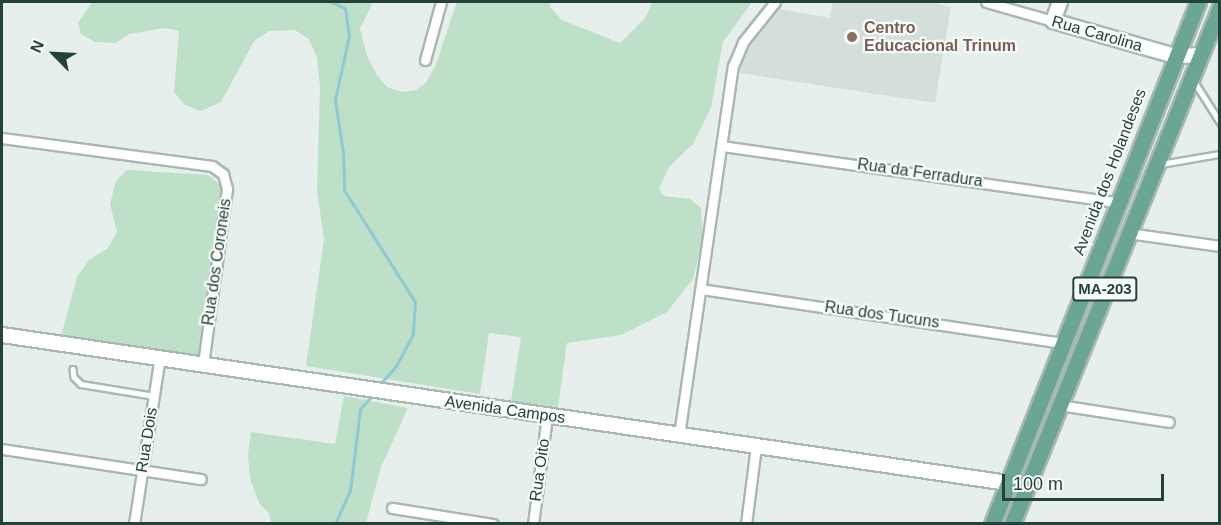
<!DOCTYPE html>
<html>
<head>
<meta charset="utf-8">
<style>
	body { margin:0 }
	#map { position:relative; width:1221px; height:525px; overflow:hidden; background:#e6efeb; font-family:Helvetica,sans-serif }
	div>[style] { position:absolute }
	[style*='--x'] { left:calc(var(--x)*1px); top:calc(var(--y)*1px); width:calc(var(--w)*1px); rotate:calc(var(--a)*1deg) }
	.built>* { inset:0; background:#d4dfda }
	.green>* { inset:0; background:#bfe0c8 }
	.stream>* { height:3px; margin:-1.5px; padding:0 1.5px; transform-origin:1.5px; border-radius:1.5px; background:#8ec9d4 }
	.roads { filter:drop-shadow(2px 0 #a8b8b2) drop-shadow(-2px 0 #a8b8b2) drop-shadow(0 2px #a8b8b2) drop-shadow(0 -2px #a8b8b2) }
	.lane>* { height:4.5px; margin:-2.25px; padding:0 2.25px; transform-origin:2.25px; border-radius:2.25px; background:#fff }
	.street>* { height:9px; margin:-4.5px; padding:0 4.5px; transform-origin:4.5px; border-radius:4.5px; background:#fff }
	.secondary>* { height:14px; margin:-7px; padding:0 7px; transform-origin:7px; border-radius:7px; background:#fff }
	.primary>* { height:15px; margin:-7.5px; padding:0 7.5px; transform-origin:7.5px; border-radius:7.5px; background:#6aa596 }
	.dots>* { width:16px; height:16px; translate:-50% -50%; box-sizing:border-box; border:3px solid #f7fbf9; border-radius:50% }
	span { translate:-50% -50%; white-space:nowrap; text-align:center; line-height:1.15; -webkit-text-stroke:4.5px #f7fbf9; paint-order:stroke }
	.shield-label span { padding:2px 4px; background:#f7fbf9; border:2px solid; border-radius:4px; -webkit-text-stroke-width:0 }
	.shield-label { font-size:15px; color:#24423a; font-weight:700 }
	.education-label { font-size:16px; color:#785e54; font-weight:700 }
	.left { translate:0 -50%; text-align:left }
	.street-label { font-size:16px; color:#24423a }
	.frame { position:absolute; inset:0; border:3px solid #24423a; pointer-events:none }
	.north { position:absolute; left:24px; top:24px; width:60px; height:60px; -webkit-text-stroke:4px #f7fbf9; paint-order:stroke; rotate:294deg; font-size:16px; font-weight:700; line-height:24px; text-align:center; color:#24423a }
	.north::after { content:''; display:block; margin:auto; width:21px; height:27px; background:#24423a; clip-path:polygon(50% 0,100% 100%,50% 72%,0 100%) }
	.scale { position:absolute; left:1002px; top:474px; width:162px; height:27px; box-sizing:border-box; border:3px solid #24423a; border-top:0; padding-left:8px; font-size:18px; line-height:21px; white-space:nowrap; color:#24423a; -webkit-text-stroke:4px #f7fbf9; paint-order:stroke }
</style>
</head>
<body>
<div id="map">
	<div class="built">
		<div style="clip-path:polygon(833px 2px,932px 2px,951px 7px,935px 103px,740px 73px,743px 56px,780px 9px,830px 18px)"></div>
	</div>
	<div class="green">
		<div style="clip-path:polygon(92px 2px,373px 2px,360px 29px,367px 56px,377px 75px,387px 87px,402px 92px,416px 90px,426px 83px,436px 64px,457px 2px,549px 2px,551px 8px,562px 20px,620px 43px,646px 17px,652px 2px,752px 2px,723px 42px,711px 108px,693px 144px,669px 167px,659px 189px,664px 196px,690px 199px,701px 208px,703px 237px,693px 279px,667px 312px,621px 335px,567px 343px,558px 407px,511px 401px,521px 337px,489px 333px,480px 394px,306px 366px,324px 239px,317px 191px,320px 86px,317px 58px,309px 39px,295px 30px,269px 31px,254px 41px,221px 102px,201px 111px,185px 105px,174px 92px,179px 31px,165px 28px,129px 34px,116px 43px,95px 42px,81px 34px,78px 23px)"></div>
		<div style="clip-path:polygon(127px 170px,208px 175px,224px 188px,200px 358px,61px 336px,77px 277px,89px 260px,108px 248px,117px 232px,110px 204px,116px 181px)"></div>
		<div style="clip-path:polygon(344px 396px,408px 408px,381px 467px,366px 523px,271px 523px,269px 514px,259px 503px,250px 478px,248px 454px,251px 432px,335px 444px)"></div>
	</div>
	<div class="stream">
		<div style="--x:331;--y:2;--w:15;--a:23"></div>
		<div style="--x:345;--y:8;--w:27;--a:82"></div>
		<div style="--x:349;--y:35;--w:66;--a:102.2"></div>
		<div style="--x:335;--y:100;--w:53;--a:81.3"></div>
		<div style="--x:343;--y:152;--w:38;--a:88"></div>
		<div style="--x:344;--y:190;--w:133;--a:57.6"></div>
		<div style="--x:415;--y:302;--w:32;--a:94"></div>
		<div style="--x:413;--y:334;--w:36;--a:118"></div>
		<div style="--x:396;--y:366;--w:20;--a:131"></div>
		<div style="--x:335;--y:524;--w:36;--a:-66"></div>
		<div style="--x:350;--y:491;--w:83;--a:-83"></div>
		<div style="--x:360;--y:409;--w:15;--a:-48"></div>
	</div>
	<div class="roads">
		<div class="lane">
			<div style="--x:1194;--y:81;--w:49;--a:57.6"></div>
			<div style="--x:1161;--y:164;--w:59;--a:-9.8"></div>
			<div style="--x:73;--y:369;--w:8;--a:83"></div>
			<div style="--x:74;--y:377;--w:10;--a:45"></div>
			<div style="--x:81;--y:384;--w:74;--a:9.3"></div>
		</div>
		<div class="street">
			<div style="--x:986;--y:2;--w:70;--a:15.8"></div>
			<div style="--x:425;--y:60;--w:60;--a:-74.6"></div>
			<div style="--x:2;--y:138;--w:212;--a:7.6"></div>
			<div style="--x:212;--y:166;--w:14;--a:36"></div>
			<div style="--x:223;--y:174;--w:16;--a:75"></div>
			<div style="--x:227;--y:189;--w:177;--a:97.8"></div>
			<div style="--x:722;--y:146;--w:399;--a:8.1"></div>
			<div style="--x:1128;--y:233;--w:93;--a:8"></div>
			<div style="--x:701;--y:289;--w:366;--a:8.5"></div>
			<div style="--x:1059;--y:405;--w:111;--a:8.8"></div>
			<div style="--x:679;--y:435;--w:373;--a:-81.7"></div>
			<div style="--x:733;--y:66;--w:26;--a:-67"></div>
			<div style="--x:743;--y:42;--w:51;--a:-51.3"></div>
			<div style="--x:2;--y:449;--w:201;--a:8.6"></div>
			<div style="--x:392;--y:508;--w:102;--a:9"></div>
			<div style="--x:134;--y:524;--w:169;--a:-81.2"></div>
			<div style="--x:533;--y:524;--w:109;--a:-82.6"></div>
			<div style="--x:746;--y:524;--w:79;--a:-82.7"></div>
		</div>
		<div class="secondary">
			<div style="--x:1060;--y:2;--w:20;--a:110"></div>
			<div style="--x:1053;--y:21;--w:127;--a:16"></div>
			<div style="--x:1175;--y:56;--w:24;--a:-2"></div>
			<div style="--x:2;--y:335;--w:1017;--a:8.37"></div>
		</div>
		<div class="primary">
			<div style="--x:992;--y:524;--w:561;--a:-68.46"></div>
			<div style="--x:1012;--y:524;--w:557;--a:-68.08"></div>
		</div>
	</div>
	<div class="dots">
		<div style="left:852px;top:37px;background:#8d6e63"></div>
	</div>
	<div class="shield-label">
		<span style="left:1105px;top:289px">MA-203</span>
	</div>
	<div class="education-label">
		<span class="left" style="left:864px;top:37px">Centro<br>Educacional Trinum</span>
	</div>
	<div class="street-label">
		<span style="left:1097px;top:34px;rotate:16deg">Rua Carolina</span>
		<span style="left:1110px;top:172px;rotate:-69deg">Avenida dos Holandeses</span>
		<span style="left:920px;top:173px;rotate:8deg">Rua da Ferradura</span>
		<span style="left:217px;top:262px;rotate:-82deg">Rua dos Coroneis</span>
		<span style="left:882px;top:315px;rotate:8deg">Rua dos Tucuns</span>
		<span style="left:505px;top:410px;rotate:8deg">Avenida Campos</span>
		<span style="left:147px;top:440px;rotate:-81deg">Rua Dois</span>
		<span style="left:540px;top:470px;rotate:-82deg">Rua Oito</span>
	</div>
	<div class="frame"></div>
	<div class="north">N</div>
	<div class="scale">100 m</div>
</div>
</body>
</html>
